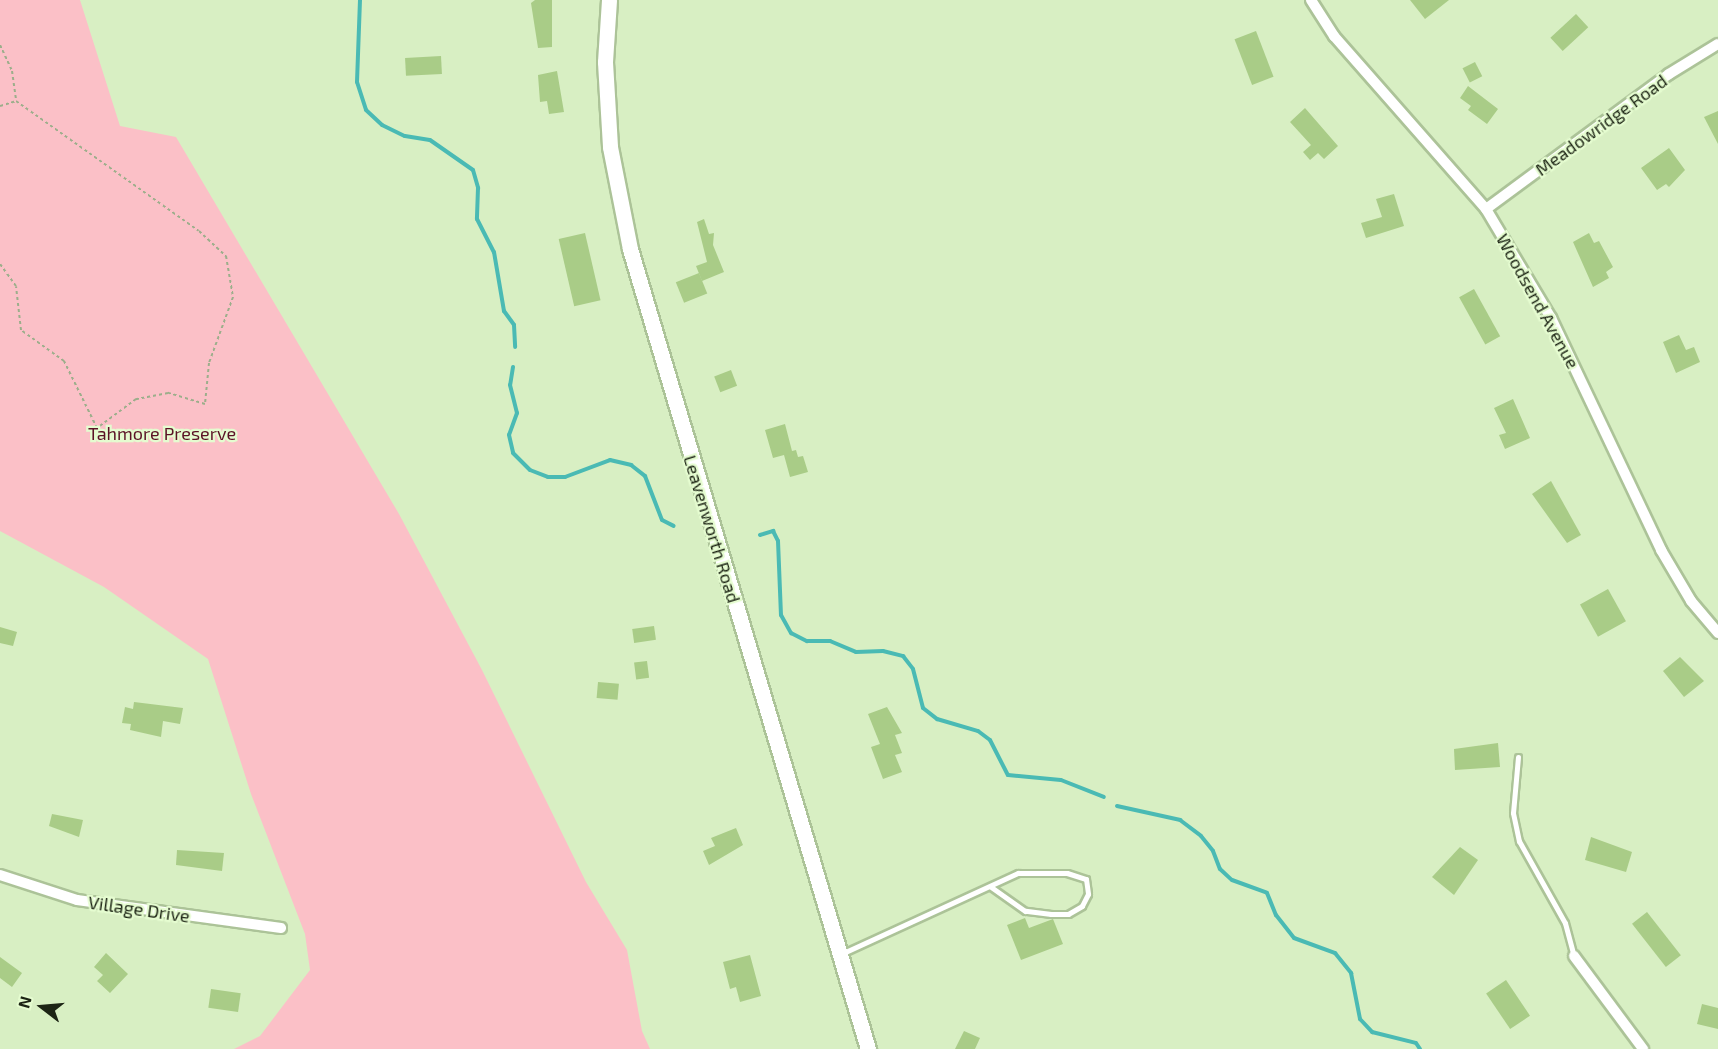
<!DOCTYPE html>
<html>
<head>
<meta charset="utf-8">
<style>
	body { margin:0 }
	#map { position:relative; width:1718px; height:1049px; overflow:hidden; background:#d8efc3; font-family:"Exo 2",sans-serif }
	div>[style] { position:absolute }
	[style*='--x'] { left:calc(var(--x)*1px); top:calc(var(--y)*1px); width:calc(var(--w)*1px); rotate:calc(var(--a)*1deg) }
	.green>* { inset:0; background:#fbc0c7 }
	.stream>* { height:4px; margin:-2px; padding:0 2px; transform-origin:2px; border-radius:2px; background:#4abab4 }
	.building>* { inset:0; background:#a9cc87; transform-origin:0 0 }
	.path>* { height:2px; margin-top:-1px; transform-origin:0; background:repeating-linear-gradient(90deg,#9cae8b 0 3px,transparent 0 6px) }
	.roads { filter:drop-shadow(2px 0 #acc398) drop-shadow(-2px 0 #acc398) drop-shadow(0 2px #acc398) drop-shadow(0 -2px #acc398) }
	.service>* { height:5px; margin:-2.5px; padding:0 2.5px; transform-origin:2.5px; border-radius:2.5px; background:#fff }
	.minor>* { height:10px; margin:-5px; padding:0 5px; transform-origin:5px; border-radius:5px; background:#fff }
	.secondary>* { height:15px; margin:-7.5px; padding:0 7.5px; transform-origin:7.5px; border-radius:7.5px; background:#fff }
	span { translate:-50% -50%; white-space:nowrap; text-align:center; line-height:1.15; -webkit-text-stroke:4.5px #e5fcd0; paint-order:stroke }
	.street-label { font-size:18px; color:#1c2414 }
	.park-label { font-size:18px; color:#5b1226 }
	.north { position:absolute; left:12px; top:977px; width:60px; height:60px; -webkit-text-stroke:4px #e5fcd0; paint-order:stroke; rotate:286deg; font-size:16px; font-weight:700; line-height:24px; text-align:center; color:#1c2414 }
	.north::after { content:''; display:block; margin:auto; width:21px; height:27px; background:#1c2414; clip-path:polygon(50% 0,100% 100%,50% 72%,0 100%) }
</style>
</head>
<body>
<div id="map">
	<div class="green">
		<div style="clip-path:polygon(0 0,80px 0,120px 126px,176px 137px,399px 514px,482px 670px,586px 882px,627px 950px,642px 1031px,650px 1049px,234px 1049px,260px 1036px,310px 970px,305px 934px,251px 794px,208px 659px,104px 587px,0 531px)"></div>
	</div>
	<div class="stream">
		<div style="--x:360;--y:0;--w:82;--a:92.1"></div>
		<div style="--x:357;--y:82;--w:29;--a:72"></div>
		<div style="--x:366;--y:110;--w:22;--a:43"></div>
		<div style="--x:382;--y:125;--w:25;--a:26"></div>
		<div style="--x:405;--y:136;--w:25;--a:9"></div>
		<div style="--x:430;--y:140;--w:52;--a:34.9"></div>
		<div style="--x:473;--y:170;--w:19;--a:74"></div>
		<div style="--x:478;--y:188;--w:31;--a:92"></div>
		<div style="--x:477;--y:219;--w:37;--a:63"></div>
		<div style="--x:494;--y:252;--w:60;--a:80.4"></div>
		<div style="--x:504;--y:311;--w:17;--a:54"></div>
		<div style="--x:514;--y:325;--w:22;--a:87"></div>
		<div style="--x:513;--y:367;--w:18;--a:99"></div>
		<div style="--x:510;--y:385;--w:29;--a:76"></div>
		<div style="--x:517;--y:413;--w:23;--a:110"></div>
		<div style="--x:509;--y:435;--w:18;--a:77"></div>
		<div style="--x:513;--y:453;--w:24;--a:45"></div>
		<div style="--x:530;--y:470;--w:19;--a:21"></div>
		<div style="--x:548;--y:477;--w:17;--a:0"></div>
		<div style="--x:565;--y:477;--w:48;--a:-20.7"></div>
		<div style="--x:610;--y:460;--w:22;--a:13"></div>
		<div style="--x:631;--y:465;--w:18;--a:38"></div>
		<div style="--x:645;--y:476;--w:47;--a:68.9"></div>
		<div style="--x:662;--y:520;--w:13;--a:27"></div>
		<div style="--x:760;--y:535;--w:14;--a:-17"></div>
		<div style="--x:773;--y:531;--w:11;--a:63"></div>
		<div style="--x:778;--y:541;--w:74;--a:87.7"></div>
		<div style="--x:781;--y:615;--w:21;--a:61"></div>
		<div style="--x:791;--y:633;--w:18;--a:27"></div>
		<div style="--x:807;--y:641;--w:23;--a:0"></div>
		<div style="--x:830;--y:641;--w:28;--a:23"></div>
		<div style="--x:856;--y:652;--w:27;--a:-2"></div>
		<div style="--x:883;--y:651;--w:21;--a:14"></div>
		<div style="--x:903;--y:656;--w:16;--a:52"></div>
		<div style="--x:913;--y:669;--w:40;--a:75.6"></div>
		<div style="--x:923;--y:708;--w:18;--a:38"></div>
		<div style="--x:937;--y:719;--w:43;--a:16.3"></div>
		<div style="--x:978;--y:731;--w:15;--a:37"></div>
		<div style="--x:990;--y:740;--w:39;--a:63"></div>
		<div style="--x:1008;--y:775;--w:53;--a:5.4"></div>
		<div style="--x:1061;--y:780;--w:46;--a:21.6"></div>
		<div style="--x:1117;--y:806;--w:65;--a:12.5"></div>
		<div style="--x:1180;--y:820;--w:26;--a:37"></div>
		<div style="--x:1201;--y:836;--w:19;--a:51"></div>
		<div style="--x:1213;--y:851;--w:19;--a:69"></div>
		<div style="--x:1220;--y:869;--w:16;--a:43"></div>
		<div style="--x:1232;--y:880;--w:37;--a:20"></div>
		<div style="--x:1267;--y:893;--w:24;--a:68"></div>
		<div style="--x:1276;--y:915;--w:29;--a:52"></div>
		<div style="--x:1294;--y:938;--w:44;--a:20.1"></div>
		<div style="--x:1335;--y:953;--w:26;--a:51"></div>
		<div style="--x:1351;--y:973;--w:47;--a:78.9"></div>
		<div style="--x:1360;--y:1019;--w:18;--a:47"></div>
		<div style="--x:1372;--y:1032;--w:45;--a:14"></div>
		<div style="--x:1416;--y:1043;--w:7;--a:56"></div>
	</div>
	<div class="building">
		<div style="clip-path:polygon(535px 0,552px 0,552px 47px,538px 48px,531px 3px)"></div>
		<div style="clip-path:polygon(1410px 0,1449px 0,1425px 19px)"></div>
		<div style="left:1576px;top:14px;width:18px;height:35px;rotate:47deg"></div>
		<div style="left:1256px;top:31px;width:49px;height:23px;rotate:69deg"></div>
		<div style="left:441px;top:56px;width:18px;height:36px;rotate:87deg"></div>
		<div style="left:1475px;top:62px;width:16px;height:14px;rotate:63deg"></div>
		<div style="clip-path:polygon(557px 71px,564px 112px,549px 114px,547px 101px,540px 102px,538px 75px)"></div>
		<div style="clip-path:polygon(1468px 86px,1498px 109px,1487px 124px,1468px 110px,1471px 106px,1460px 98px)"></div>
		<div style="clip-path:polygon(1305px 108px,1338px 146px,1324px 159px,1318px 153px,1310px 160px,1303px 152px,1311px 145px,1290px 122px)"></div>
		<div style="clip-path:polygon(1718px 111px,1718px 144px,1704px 117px)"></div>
		<div style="clip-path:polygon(1669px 148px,1685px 170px,1669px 187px,1666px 184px,1657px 190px,1641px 168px)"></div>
		<div style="clip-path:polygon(1394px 194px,1404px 226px,1366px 238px,1361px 223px,1382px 217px,1376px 199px)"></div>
		<div style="clip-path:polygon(704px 219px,709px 234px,714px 233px,713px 245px,724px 272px,702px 281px,696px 266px,707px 262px,697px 222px)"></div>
		<div style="left:585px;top:233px;width:69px;height:27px;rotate:77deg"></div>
		<div style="clip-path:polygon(1589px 233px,1594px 243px,1599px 241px,1613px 267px,1606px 272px,1609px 278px,1593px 287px,1573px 242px)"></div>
		<div style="left:699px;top:273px;width:22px;height:25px;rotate:68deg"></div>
		<div style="left:1474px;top:289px;width:54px;height:17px;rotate:61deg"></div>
		<div style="clip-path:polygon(1679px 335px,1686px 350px,1694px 347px,1700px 362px,1676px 373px,1663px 342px)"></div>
		<div style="left:731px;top:370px;width:17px;height:18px;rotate:69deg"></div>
		<div style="clip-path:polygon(1513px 399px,1530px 438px,1505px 449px,1499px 435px,1506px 433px,1494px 408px)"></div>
		<div style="clip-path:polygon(785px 424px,792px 451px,796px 450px,798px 457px,803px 456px,808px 472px,790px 477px,784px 455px,773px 458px,765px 430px)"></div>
		<div style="clip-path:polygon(1551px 481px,1581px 535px,1567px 543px,1532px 494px)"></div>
		<div style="left:1608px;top:589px;width:37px;height:32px;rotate:61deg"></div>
		<div style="left:654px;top:626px;width:14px;height:22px;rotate:82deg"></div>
		<div style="clip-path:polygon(0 627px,17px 632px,13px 646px,0 643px)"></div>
		<div style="clip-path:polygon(1680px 657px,1704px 681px,1684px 697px,1663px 671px)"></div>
		<div style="left:647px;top:661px;width:17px;height:13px;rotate:83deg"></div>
		<div style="left:598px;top:682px;width:21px;height:16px;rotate:5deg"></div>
		<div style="clip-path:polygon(134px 702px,183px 708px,180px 724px,163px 721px,161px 737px,130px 730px,131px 724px,122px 723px,125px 707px,133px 709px)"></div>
		<div style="clip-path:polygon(887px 707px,902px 733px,895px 735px,902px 753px,895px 755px,902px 772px,883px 779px,871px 747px,880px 744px,868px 714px)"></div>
		<div style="clip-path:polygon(1498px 743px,1500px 767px,1455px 770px,1454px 749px)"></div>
		<div style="clip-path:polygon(52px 814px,83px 820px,79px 837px,49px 826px)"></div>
		<div style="clip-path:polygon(736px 828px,743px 845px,709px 865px,703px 851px,715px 846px,711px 838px)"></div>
		<div style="clip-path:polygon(1591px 837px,1632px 852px,1626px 872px,1585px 860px)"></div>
		<div style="clip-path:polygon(1460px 847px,1478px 860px,1454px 895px,1432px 877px)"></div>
		<div style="clip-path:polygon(177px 850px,224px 853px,222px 871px,176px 865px)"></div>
		<div style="left:1647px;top:912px;width:55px;height:19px;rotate:52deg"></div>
		<div style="clip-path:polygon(1025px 918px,1029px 928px,1053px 919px,1063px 944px,1021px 960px,1007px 925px)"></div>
		<div style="clip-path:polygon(106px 953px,128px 974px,110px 993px,97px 981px,103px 975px,94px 967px)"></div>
		<div style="clip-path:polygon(750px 955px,761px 996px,740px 1002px,736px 987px,730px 989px,723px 962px)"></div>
		<div style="clip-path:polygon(0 957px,22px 973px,12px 987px,0 978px)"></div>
		<div style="left:1506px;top:980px;width:43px;height:24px;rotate:56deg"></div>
		<div style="left:211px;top:989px;width:30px;height:19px;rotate:8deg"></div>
		<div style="clip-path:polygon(1702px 1004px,1718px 1008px,1718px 1029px,1697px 1024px)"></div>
		<div style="clip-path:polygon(964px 1031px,980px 1038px,975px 1049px,955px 1049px)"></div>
	</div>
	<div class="path">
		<div style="--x:0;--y:45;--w:29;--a:65"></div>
		<div style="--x:12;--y:71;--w:30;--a:82"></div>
		<div style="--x:16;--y:101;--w:224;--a:35.4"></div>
		<div style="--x:199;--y:231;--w:37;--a:43"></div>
		<div style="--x:226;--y:256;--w:42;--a:80.3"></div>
		<div style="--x:233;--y:297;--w:70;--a:110"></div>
		<div style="--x:209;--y:363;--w:41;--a:95.6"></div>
		<div style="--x:205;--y:404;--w:39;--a:-163"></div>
		<div style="--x:168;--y:393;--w:33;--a:169"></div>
		<div style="--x:136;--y:399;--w:49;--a:143.4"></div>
		<div style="--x:97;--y:428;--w:75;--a:-116.2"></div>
		<div style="--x:64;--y:361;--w:53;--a:-144.2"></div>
		<div style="--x:21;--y:330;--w:44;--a:-96.5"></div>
		<div style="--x:16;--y:286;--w:27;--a:-126"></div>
		<div style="--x:0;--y:106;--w:17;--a:-17"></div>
	</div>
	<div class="roads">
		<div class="service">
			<div style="--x:1518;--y:757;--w:56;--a:95.1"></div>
			<div style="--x:1513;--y:813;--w:29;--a:78"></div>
			<div style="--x:1519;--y:841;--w:94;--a:60.7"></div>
			<div style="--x:1565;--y:923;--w:34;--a:75"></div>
			<div style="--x:841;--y:954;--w:195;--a:-24.6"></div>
			<div style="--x:1018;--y:873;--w:49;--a:0"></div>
			<div style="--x:1067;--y:873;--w:20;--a:18"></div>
			<div style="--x:1086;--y:879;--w:15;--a:82"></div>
			<div style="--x:1088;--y:894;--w:13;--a:117"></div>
			<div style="--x:1082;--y:906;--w:16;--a:150"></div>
			<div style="--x:1068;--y:914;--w:17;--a:180"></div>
			<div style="--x:1051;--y:914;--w:26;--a:-173"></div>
			<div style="--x:1025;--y:911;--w:42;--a:-144.8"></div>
		</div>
		<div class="minor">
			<div style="--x:1311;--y:0;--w:43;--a:57.4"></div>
			<div style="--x:1334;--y:36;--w:230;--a:48.7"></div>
			<div style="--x:1486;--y:209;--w:127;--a:59.2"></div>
			<div style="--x:1551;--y:318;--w:257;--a:64.6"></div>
			<div style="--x:1661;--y:550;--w:59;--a:59.5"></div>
			<div style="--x:1691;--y:601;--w:42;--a:49.8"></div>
			<div style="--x:1486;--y:209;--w:227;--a:-36.4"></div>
			<div style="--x:1669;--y:74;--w:57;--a:-31.5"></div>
			<div style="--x:0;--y:875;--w:81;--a:18"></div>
			<div style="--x:77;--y:900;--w:206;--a:7.8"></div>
			<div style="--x:1574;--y:956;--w:116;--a:53.4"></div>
		</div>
		<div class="secondary">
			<div style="--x:609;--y:0;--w:62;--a:93.7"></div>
			<div style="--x:605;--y:62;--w:85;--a:86.6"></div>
			<div style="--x:610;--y:147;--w:104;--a:78.9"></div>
			<div style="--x:630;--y:249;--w:835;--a:73.43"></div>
		</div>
	</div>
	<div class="street-label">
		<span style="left:1601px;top:125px;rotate:-36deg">Meadowridge Road</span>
		<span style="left:1538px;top:301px;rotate:61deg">Woodsend Avenue</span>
		<span style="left:712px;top:529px;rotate:73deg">Leavenworth Road</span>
		<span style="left:139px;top:909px;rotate:8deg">Village Drive</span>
	</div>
	<div class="park-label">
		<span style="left:162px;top:433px">Tahmore Preserve</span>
	</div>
	<div class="north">N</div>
</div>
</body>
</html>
